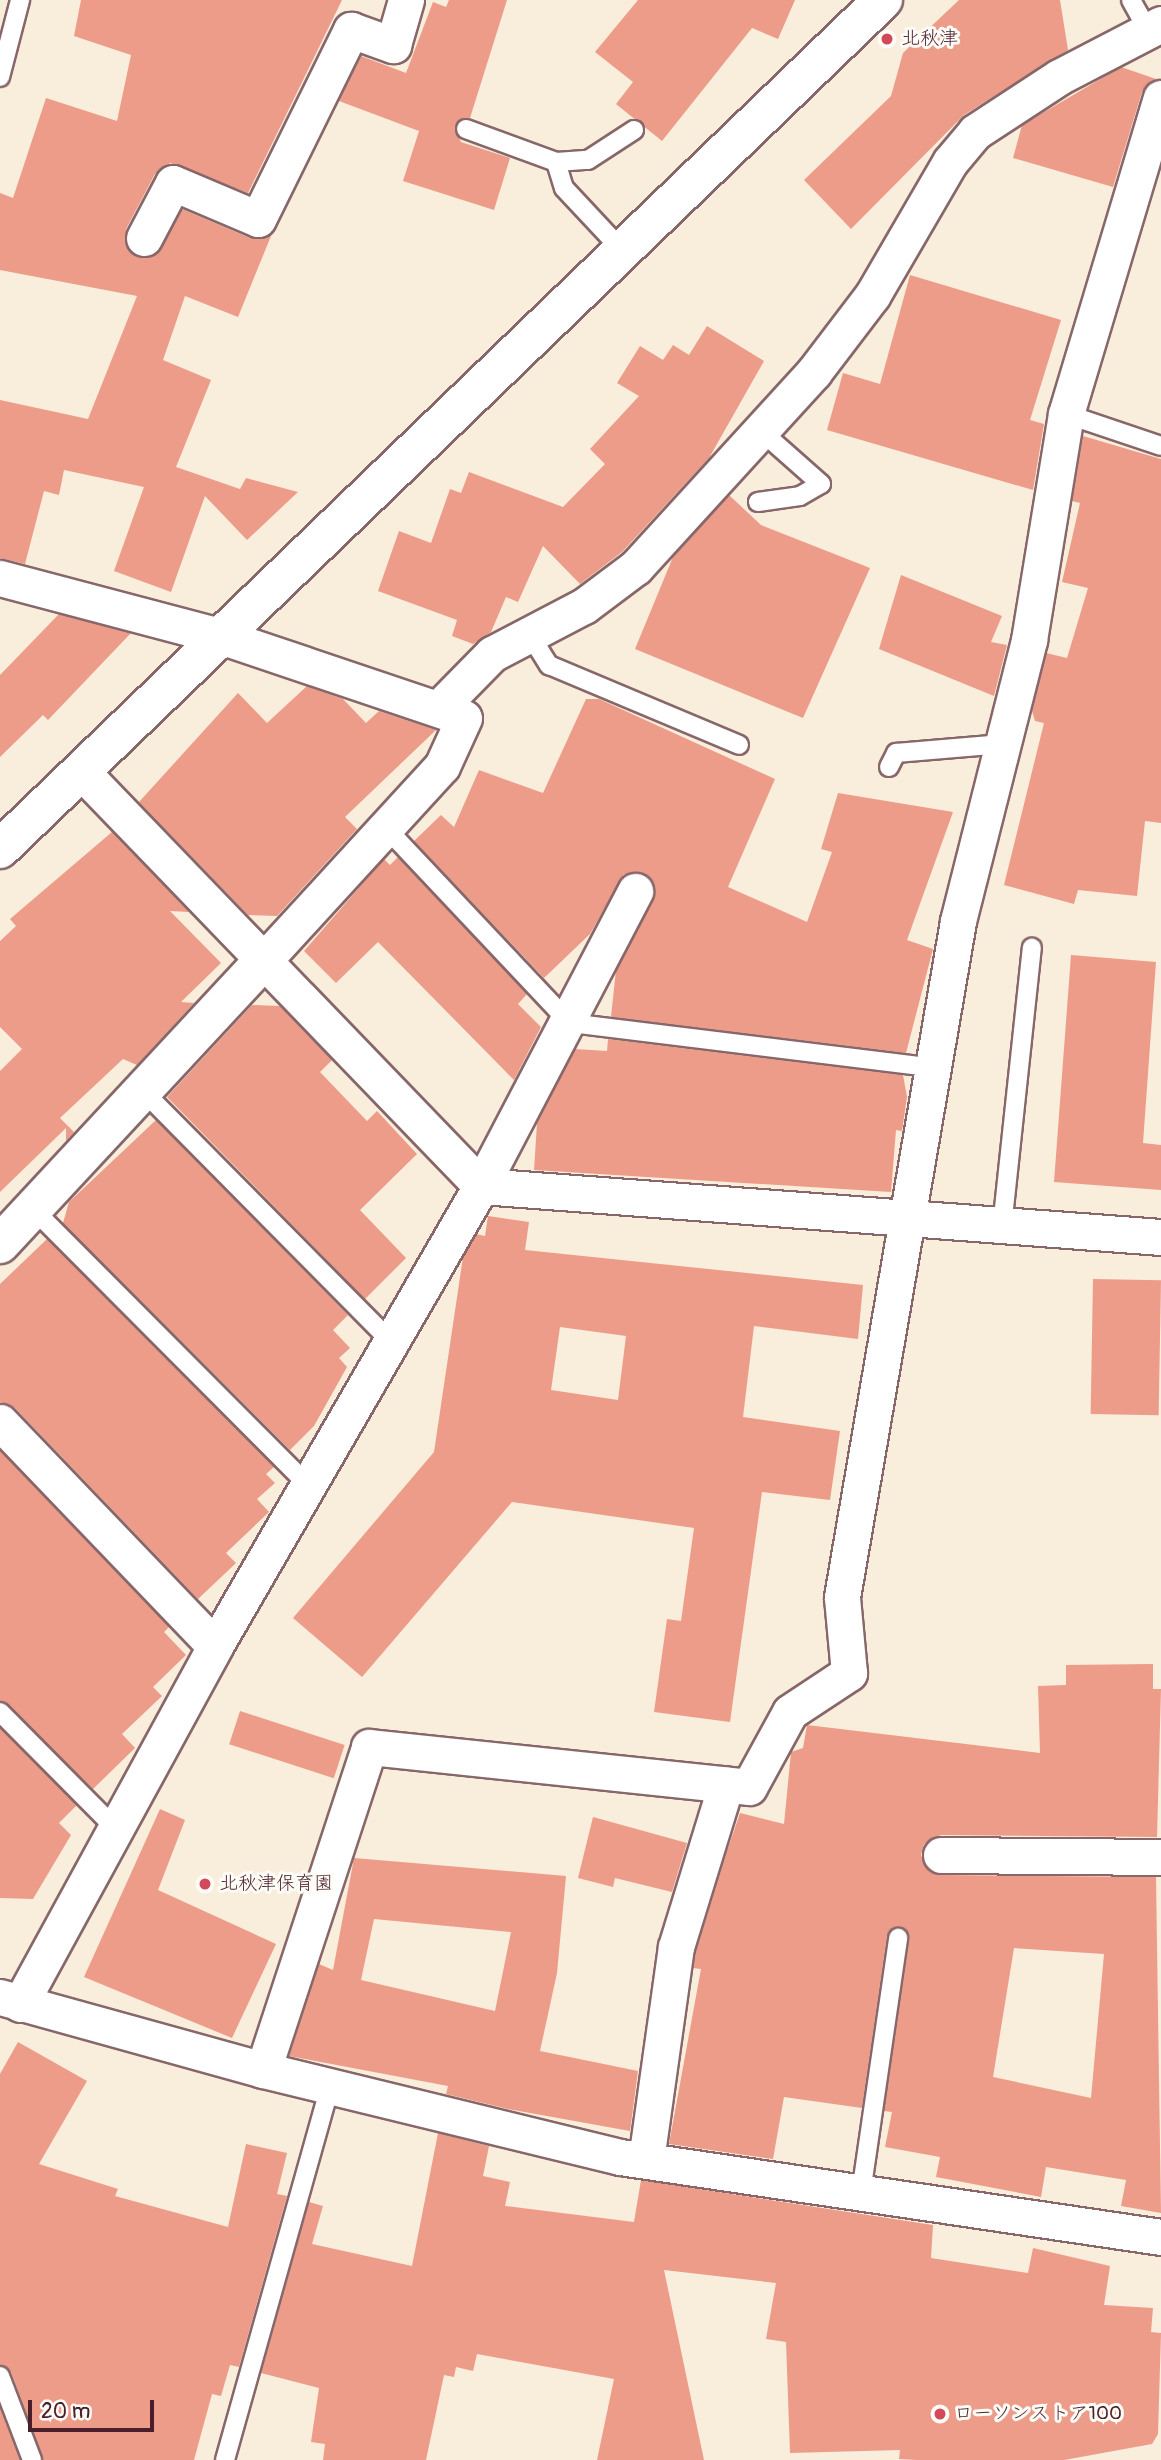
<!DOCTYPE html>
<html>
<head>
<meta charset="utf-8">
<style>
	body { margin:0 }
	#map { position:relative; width:1161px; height:2460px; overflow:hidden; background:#f9eddc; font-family:Pangolin,"Klee One",sans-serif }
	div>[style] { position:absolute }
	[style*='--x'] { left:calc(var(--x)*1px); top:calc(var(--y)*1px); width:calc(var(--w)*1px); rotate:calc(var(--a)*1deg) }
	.building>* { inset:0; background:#ed9c89; transform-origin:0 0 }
	.roads { filter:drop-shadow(2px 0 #876769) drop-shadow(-2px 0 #876769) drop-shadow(0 2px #876769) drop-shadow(0 -2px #876769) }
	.lane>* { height:18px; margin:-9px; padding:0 9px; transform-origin:9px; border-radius:9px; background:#fff }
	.street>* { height:35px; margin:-17.5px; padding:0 17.5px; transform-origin:17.5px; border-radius:17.5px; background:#fff }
	.secondary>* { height:38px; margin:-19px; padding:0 19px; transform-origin:19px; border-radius:19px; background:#fff }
	.dots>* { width:19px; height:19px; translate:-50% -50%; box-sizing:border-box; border:4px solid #fdfcf7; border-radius:50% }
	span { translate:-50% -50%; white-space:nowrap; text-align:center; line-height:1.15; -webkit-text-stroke:6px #fdfcf7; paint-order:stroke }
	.poi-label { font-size:19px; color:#4a1f2b }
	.left { translate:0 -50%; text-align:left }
	.scale { position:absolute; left:28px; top:2400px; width:126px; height:32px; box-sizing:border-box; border:4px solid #4a1f2b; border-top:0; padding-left:9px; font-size:21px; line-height:24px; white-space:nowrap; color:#4a1f2b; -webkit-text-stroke:5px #fdfcf7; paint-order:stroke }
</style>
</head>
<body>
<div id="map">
	<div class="building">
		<div style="clip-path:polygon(81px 0,342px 0,248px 193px,170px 163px,155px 174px,126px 229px,127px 249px,144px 258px,161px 248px,182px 209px,250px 238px,271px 236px,238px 317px,185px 296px,163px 360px,211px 380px,176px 467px,240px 489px,246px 478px,298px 492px,247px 540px,205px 496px,171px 592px,114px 571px,144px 487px,64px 470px,59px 495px,44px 491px,25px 564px,0 558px,0 400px,88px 419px,137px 296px,0 270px,0 193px,13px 198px,46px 98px,117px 121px,131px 55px,74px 36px)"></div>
		<div style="clip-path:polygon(449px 0,507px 0,470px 118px,459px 120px,455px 130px,461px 142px,510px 158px,494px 210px,403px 181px,419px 131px,339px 101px,361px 56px,406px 73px,433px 2px,446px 7px)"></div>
		<div style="clip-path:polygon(638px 0,795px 0,778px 39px,752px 28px,662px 141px,616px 104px,633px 82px,595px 52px)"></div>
		<div style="clip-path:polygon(959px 0,1060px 0,1068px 50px,964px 115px,851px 229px,804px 180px,891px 96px,903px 53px)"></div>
		<div style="clip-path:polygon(1121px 67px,1156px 79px,1142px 92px,1113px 187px,1013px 158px,1022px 125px)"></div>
		<div style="clip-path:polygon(910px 275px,1061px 320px,1030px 420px,1044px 424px,1033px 490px,827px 430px,843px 373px,880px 384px)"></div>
		<div style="clip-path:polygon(707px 326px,764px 361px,709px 458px,622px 552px,580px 584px,543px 546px,518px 602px,506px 597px,491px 632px,473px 644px,452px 636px,457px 620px,378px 591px,399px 531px,431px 543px,450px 489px,461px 493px,469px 472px,563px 507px,605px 464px,590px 449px,639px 396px,617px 383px,640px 346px,663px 360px,673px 345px,689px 355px)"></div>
		<div style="clip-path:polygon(1083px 436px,1161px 459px,1161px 823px,1145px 821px,1137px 896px,1078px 890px,1074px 904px,1004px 885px,1044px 723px,1035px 721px,1032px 711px,1046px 653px,1067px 658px,1088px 588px,1062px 582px,1080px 503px,1072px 501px)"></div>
		<div style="clip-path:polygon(729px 495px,761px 525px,870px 568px,803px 718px,635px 649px,673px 557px)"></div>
		<div style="clip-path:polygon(901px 575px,1002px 616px,991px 642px,1007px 645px,994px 696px,879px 649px)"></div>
		<div style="clip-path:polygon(59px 614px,131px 633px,48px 720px,43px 715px,0 757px,0 675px)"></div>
		<div style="clip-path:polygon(307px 686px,343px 699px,366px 723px,379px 711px,436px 730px,345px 817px,357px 829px,277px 916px,248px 915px,139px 802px,238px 693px,267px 723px)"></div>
		<div style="clip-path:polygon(586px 699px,599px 699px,775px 779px,728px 887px,807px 922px,832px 852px,821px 849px,838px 793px,953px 812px,907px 940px,933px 949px,906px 1053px,611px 1017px,616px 970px,653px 900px,645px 874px,624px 874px,590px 934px,544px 978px,414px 841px,441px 815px,454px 827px,479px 770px,543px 793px)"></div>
		<div style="clip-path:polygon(112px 832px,189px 912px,170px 911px,221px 963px,181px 1002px,194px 1003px,137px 1065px,123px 1059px,60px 1118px,74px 1132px,66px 1141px,66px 1128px,0 1192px,0 1071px,22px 1049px,0 1027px,0 941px,16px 926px,10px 919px)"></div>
		<div style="clip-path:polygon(398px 857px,527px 994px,518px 1004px,541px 1027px,514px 1080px,378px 942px,336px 983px,304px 951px,384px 859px,390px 865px)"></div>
		<div style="clip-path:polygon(1071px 955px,1156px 962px,1143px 1143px,1161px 1145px,1161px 1190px,1054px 1182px)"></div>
		<div style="clip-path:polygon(252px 1005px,280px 1006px,332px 1060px,320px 1072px,367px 1121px,377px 1111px,417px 1154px,360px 1210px,406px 1258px,365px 1299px,167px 1097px)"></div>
		<div style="clip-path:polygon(608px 1039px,903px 1075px,907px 1097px,902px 1131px,896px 1130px,891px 1192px,534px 1170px,537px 1123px,575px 1049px,607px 1051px)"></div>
		<div style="clip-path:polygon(156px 1120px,348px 1315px,333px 1330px,350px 1348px,339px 1358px,347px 1367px,314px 1426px,290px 1450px,63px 1223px,69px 1202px)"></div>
		<div style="clip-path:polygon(evenodd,488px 1216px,529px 1222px,525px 1250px,863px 1285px,858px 1339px,754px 1326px,743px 1417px,840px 1431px,830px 1500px,762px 1492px,730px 1722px,654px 1712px,667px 1619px,681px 1621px,694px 1528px,512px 1502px,362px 1677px,293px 1618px,434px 1452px,463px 1257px,476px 1234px,485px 1236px,488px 1216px,560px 1327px,626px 1336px,618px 1400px,551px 1390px,560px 1327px)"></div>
		<div style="clip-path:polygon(47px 1239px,274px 1467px,266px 1474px,275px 1483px,257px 1499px,269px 1512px,226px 1553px,236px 1563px,198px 1599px,15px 1408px,0 1402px,0 1284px)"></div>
		<div style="left:1093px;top:1279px;width:68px;height:135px;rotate:1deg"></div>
		<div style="clip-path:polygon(0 1451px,169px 1627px,164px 1632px,186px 1655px,153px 1687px,162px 1696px,122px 1734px,135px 1748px,93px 1789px,0 1701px)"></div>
		<div style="clip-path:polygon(evenodd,1153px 1664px,1153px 1689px,1161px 1689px,1157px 1837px,941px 1835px,924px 1844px,921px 1855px,930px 1872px,941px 1875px,1156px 1877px,1161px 2213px,1121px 2206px,1126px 2180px,1046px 2167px,1041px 2197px,936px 2177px,940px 2157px,885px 2147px,892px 2112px,884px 2111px,909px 1940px,899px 1927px,887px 1936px,862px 2108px,784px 2097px,773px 2159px,669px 2144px,701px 1969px,693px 1968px,696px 1951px,726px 1854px,740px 1813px,784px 1824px,791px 1752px,803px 1748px,807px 1725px,1040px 1753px,1038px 1686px,1066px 1685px,1066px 1665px,1153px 1664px,1014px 1948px,1104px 1954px,1091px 2098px,993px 2077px,1014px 1948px)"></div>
		<div style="left:240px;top:1711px;width:110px;height:35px;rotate:18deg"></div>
		<div style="clip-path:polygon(0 1728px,77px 1805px,59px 1823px,71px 1835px,33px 1899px,0 1898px)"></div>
		<div style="clip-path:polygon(160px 1809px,185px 1820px,158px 1890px,276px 1944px,232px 2038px,84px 1977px)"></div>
		<div style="clip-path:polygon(593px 1817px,687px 1843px,672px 1892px,615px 1878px,613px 1887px,578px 1878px)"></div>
		<div style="clip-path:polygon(evenodd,354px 1858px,566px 1876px,557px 1973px,540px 2051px,638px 2071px,630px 2131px,508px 2109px,446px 2094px,448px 2086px,289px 2056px,319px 1964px,333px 1970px,354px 1858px,374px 1919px,511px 1932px,495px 2011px,361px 1980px,374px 1919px)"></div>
		<div style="clip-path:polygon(18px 2042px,87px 2081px,39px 2164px,118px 2189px,115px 2196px,228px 2227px,246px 2144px,287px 2153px,277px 2194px,287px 2196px,239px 2367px,230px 2365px,221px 2396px,212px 2394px,194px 2460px,43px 2460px,11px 2372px,0 2365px,0 2074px)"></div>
		<div style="clip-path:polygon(438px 2133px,489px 2146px,483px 2176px,510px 2182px,505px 2206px,634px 2222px,641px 2180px,933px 2225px,931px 2258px,1028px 2273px,1033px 2248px,1110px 2266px,1104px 2305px,1153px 2308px,1151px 2332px,1161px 2333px,1158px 2434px,1152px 2444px,1064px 2460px,917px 2460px,899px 2459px,900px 2450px,790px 2453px,786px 2342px,766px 2339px,776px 2283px,664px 2270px,704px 2460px,597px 2460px,614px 2379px,477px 2354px,473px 2371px,456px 2367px,454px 2377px,444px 2375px,426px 2460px,323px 2460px,325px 2444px,311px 2442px,319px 2388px,261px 2373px,309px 2202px,323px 2206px,312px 2244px,412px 2266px)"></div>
		<div style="clip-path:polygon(0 2408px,20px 2460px,0 2460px)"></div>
	</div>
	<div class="roads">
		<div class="lane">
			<div style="--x:1131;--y:0;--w:33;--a:61"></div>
			<div style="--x:0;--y:77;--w:80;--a:-75.4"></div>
			<div style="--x:466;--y:129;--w:96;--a:20.1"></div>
			<div style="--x:556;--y:162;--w:27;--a:73"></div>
			<div style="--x:564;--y:188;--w:85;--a:46.9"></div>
			<div style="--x:556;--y:162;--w:32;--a:-4"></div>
			<div style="--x:588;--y:160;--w:55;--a:-33.1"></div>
			<div style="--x:1066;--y:414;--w:100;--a:18.6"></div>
			<div style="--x:758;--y:502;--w:42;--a:-8.1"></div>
			<div style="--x:800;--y:496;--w:24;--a:-30"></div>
			<div style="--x:821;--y:484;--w:80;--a:-138.5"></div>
			<div style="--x:530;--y:635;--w:36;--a:58"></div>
			<div style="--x:549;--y:665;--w:206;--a:22.8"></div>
			<div style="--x:889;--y:767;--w:16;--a:-63"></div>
			<div style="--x:896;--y:753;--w:107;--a:-4.8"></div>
			<div style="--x:386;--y:828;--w:268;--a:46.7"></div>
			<div style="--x:570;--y:1023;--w:363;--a:7"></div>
			<div style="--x:143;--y:1091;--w:353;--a:45.3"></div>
			<div style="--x:33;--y:1209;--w:390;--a:45.1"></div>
			<div style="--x:1002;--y:1227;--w:281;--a:-83.9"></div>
			<div style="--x:0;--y:1712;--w:163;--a:45.2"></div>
			<div style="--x:861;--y:2193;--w:258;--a:-81.7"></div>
			<div style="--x:0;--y:2376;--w:90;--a:69.1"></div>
			<div style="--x:225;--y:2460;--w:388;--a:-74.3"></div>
		</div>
		<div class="street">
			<div style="--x:144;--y:238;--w:62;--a:-62.2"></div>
			<div style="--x:173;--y:183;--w:92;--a:23"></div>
			<div style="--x:258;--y:219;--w:211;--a:-63.8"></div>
			<div style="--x:351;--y:30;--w:45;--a:19.7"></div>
			<div style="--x:393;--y:45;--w:47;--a:-73.9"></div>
			<div style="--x:0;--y:578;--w:228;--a:14.8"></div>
			<div style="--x:220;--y:636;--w:257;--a:18.6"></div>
			<div style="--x:464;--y:718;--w:53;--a:114.6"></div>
			<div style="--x:442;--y:766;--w:263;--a:132.5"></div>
			<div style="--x:439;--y:708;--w:76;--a:-45.5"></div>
			<div style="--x:492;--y:654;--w:104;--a:-27.6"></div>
			<div style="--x:584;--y:606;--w:65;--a:-36.9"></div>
			<div style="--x:636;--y:567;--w:264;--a:-47.6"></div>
			<div style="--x:814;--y:372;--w:96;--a:-52.7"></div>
			<div style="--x:872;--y:296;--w:155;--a:-59.8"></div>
			<div style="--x:950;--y:162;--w:39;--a:-50"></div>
			<div style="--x:975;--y:132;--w:100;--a:-33.2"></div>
			<div style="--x:1059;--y:77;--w:115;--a:-27.5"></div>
			<div style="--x:81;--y:771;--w:576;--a:46.05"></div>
			<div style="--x:481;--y:1186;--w:682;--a:4.29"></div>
			<div style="--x:0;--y:1422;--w:310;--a:46.2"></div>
			<div style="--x:941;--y:1855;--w:220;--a:0.5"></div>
			<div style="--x:0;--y:1997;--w:273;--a:15.5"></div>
			<div style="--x:263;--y:2070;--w:367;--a:13.7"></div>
			<div style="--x:620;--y:2157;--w:547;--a:8.41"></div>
			<div style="--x:20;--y:2004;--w:408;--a:-61.4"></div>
			<div style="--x:215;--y:1646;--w:531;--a:-59.96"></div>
			<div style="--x:481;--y:1186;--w:333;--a:-62.4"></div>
			<div style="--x:263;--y:2070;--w:340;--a:-71.8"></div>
			<div style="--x:369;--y:1747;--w:382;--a:6"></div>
			<div style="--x:749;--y:1787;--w:85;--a:-61.3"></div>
			<div style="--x:790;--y:1712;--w:71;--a:-33.5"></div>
			<div style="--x:849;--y:1673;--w:76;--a:-95.3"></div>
			<div style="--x:842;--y:1597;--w:686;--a:-80.26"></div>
			<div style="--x:958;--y:921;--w:290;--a:-75.8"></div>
			<div style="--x:1029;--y:640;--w:229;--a:-80.7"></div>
			<div style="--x:1066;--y:414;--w:330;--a:-73.3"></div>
			<div style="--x:646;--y:2160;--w:215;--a:-82"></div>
			<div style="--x:676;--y:1947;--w:170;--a:-72.9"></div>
		</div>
		<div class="secondary">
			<div style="--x:0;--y:849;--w:1225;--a:-43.88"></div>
			<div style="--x:0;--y:1244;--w:388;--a:-47.1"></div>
		</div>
	</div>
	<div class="dots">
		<div style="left:887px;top:39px;background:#d1495b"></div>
		<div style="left:205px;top:1884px;background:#d1495b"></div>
		<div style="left:940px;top:2414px;background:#d1495b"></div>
	</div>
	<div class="poi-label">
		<span class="left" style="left:901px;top:39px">北秋津</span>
		<span class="left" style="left:219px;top:1884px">北秋津保育園</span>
		<span class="left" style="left:954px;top:2414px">ローソンストア100</span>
	</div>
	<div class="scale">20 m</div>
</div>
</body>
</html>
